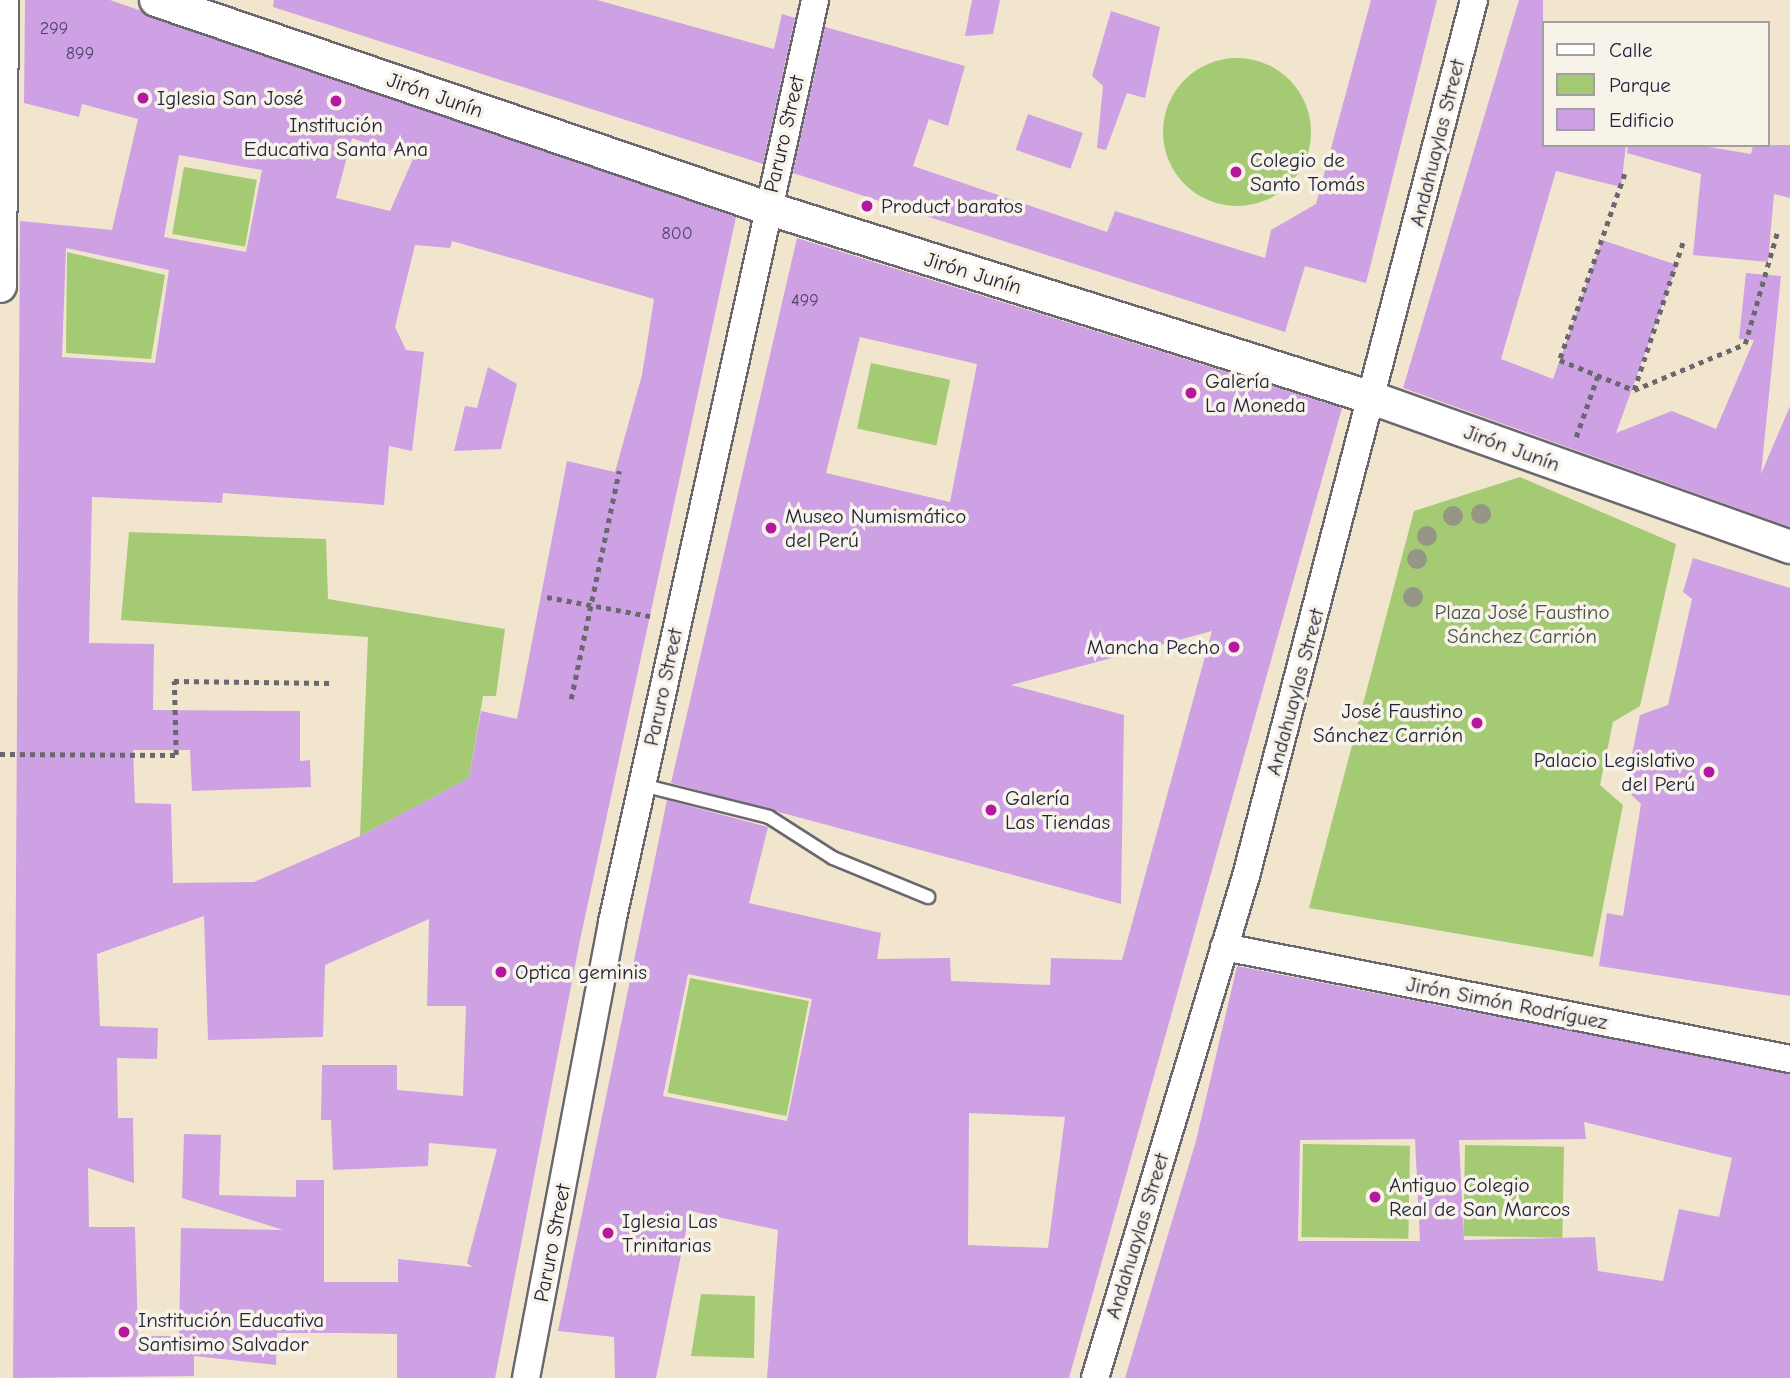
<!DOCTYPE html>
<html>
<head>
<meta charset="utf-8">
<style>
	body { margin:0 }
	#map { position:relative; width:1790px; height:1378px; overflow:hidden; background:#f1e6cd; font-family:"Comic Neue",sans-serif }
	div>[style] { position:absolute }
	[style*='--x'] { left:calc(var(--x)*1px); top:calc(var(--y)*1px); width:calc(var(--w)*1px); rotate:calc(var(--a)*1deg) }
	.green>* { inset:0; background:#a4ca74; transform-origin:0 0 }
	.round { border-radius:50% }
	.building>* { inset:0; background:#cda1e4; transform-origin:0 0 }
	.path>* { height:4.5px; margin-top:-2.25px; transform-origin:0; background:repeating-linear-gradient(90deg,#6a676e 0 5px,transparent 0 10px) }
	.roads { filter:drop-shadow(2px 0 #6a676e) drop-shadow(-2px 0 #6a676e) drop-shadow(0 2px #6a676e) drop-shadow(0 -2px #6a676e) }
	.service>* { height:12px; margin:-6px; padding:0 6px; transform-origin:6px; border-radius:6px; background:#fff }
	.minor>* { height:26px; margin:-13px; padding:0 13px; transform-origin:13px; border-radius:13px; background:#fff }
	.tertiary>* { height:32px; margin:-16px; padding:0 16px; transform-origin:16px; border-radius:16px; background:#fff }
	.trees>* { width:20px; height:20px; margin:-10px; border-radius:50%; background:#959686 }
	.dots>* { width:19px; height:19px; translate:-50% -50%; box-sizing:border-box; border:4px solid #f7f3e8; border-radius:50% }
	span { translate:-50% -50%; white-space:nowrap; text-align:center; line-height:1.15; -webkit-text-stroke:7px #f7f3e8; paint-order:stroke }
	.number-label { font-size:18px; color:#4d4265 }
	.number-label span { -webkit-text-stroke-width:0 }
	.street-label { font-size:21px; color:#22223b }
	.poi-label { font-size:21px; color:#22223b }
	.left { translate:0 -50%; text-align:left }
	.right { translate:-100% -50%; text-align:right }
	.park-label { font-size:21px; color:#49544c }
	.legend { position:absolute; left:1542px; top:21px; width:228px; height:126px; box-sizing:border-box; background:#f7f3e8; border:2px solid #a29fa3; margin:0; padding:9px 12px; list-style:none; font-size:21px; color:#22223b }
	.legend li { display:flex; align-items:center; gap:14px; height:35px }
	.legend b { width:35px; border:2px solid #a29fa3 }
</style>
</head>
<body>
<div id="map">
	<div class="green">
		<div class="round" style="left:1163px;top:58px;width:148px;height:148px"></div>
		<div style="left:184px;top:167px;width:74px;height:68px;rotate:10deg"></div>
		<div style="clip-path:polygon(67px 252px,165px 275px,151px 359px,66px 353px)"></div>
		<div style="left:871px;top:363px;width:81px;height:67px;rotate:12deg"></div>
		<div style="clip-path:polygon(1520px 477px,1676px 544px,1640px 706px,1613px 722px,1600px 785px,1623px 805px,1593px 957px,1309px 908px,1414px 511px)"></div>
		<div style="clip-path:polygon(129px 532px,326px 539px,328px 599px,505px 629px,496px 696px,483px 696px,469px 778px,360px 836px,368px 637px,121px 620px)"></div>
		<div style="left:690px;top:978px;width:121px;height:117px;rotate:11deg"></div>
		<div style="left:1303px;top:1144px;width:107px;height:93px;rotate:1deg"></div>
		<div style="left:1465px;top:1145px;width:99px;height:91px;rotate:1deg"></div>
		<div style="clip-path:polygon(701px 1294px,755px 1296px,754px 1358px,691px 1356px)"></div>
	</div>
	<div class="building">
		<div style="clip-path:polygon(evenodd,25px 0,110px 0,736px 217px,580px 940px,495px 1378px,397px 1378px,397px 1334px,346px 1333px,277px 1333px,276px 1365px,194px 1356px,194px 1376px,13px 1378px,20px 221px,112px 230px,138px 119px,82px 104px,79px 117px,24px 103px,25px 0,352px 138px,413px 159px,390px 211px,336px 198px,352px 138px,25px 0,179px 155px,262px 170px,246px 252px,164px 237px,179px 155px,25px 0,452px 241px,654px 299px,642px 375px,615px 472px,567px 461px,517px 719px,481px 711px,469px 778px,360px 836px,254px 882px,173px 883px,171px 804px,135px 803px,133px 750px,190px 750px,192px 791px,311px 787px,310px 760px,300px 761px,300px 711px,153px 710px,154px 644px,89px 643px,92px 497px,222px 503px,223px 493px,384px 505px,389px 446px,412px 451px,424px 352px,406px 350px,395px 327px,415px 245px,450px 248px,452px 241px,25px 0,66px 248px,169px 270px,155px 363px,62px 357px,66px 248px,25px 0,204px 916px,208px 1040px,323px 1037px,325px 965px,429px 919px,427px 1006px,466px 1006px,463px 1096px,397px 1090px,397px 1065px,322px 1065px,321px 1120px,331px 1120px,333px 1170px,428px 1166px,429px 1143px,497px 1149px,467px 1263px,472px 1267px,398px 1259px,398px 1282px,324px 1282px,324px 1180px,296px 1180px,296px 1197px,219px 1195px,221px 1135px,184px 1134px,182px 1198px,283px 1230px,181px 1228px,179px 1336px,138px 1336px,135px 1227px,89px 1227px,88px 1168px,134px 1183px,133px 1118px,118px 1118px,117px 1058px,157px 1059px,158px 1028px,100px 1026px,97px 954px,204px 916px)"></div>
		<div style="clip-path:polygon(274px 0,597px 0,774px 49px,782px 14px,795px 18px,763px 164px,273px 7px)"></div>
		<div style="clip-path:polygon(972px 0,1000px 0,993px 34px,965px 36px)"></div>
		<div style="clip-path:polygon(1371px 0,1437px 0,1366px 283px,1305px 266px,1285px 332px,793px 173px,825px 27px,965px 66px,948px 126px,929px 119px,913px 166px,1107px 232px,1115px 211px,1265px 258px,1271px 230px,1316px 204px)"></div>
		<div style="clip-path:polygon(1519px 0,1543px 0,1543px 145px,1626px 145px,1621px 187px,1556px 171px,1501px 359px,1553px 379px,1602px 240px,1677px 265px,1616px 433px,1672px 411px,1716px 429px,1754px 340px,1739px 339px,1746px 273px,1781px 276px,1761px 474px,1790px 406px,1790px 527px,1403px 388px)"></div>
		<div style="clip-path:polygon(1111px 11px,1160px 27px,1145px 98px,1127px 93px,1106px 150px,1097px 148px,1103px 86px,1092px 76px)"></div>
		<div style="left:1028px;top:114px;width:58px;height:38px;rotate:19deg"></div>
		<div style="clip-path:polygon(1628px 145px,1697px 145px,1751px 154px,1753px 145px,1790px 145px,1790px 198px,1774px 194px,1768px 262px,1693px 255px,1701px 174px,1627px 153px)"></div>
		<div style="clip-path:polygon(evenodd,797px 238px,1342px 408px,1069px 1378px,767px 1378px,778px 1230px,690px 1211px,656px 1378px,615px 1378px,614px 1337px,558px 1331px,667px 800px,768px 827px,749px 903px,881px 933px,877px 959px,950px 958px,951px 981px,1050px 985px,1051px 958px,1122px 960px,1212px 631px,1011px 685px,1124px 715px,1121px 904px,671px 783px,797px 238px,860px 337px,977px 364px,950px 502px,826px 473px,860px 337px,797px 238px,688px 974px,812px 999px,787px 1121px,663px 1096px,688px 974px,797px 238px,969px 1113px,1065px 1117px,1048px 1248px,968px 1245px,969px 1113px)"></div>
		<div style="clip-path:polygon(488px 367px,517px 384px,501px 449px,454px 451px,465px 406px,477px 408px)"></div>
		<div style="clip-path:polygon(1693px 558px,1790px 588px,1790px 996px,1599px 966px,1607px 913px,1623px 916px,1641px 804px,1625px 789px,1640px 715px,1668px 705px,1692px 599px,1683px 592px)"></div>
		<div style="clip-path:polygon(evenodd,1237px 966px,1790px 1074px,1790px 1378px,1125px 1378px,1196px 1141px,1237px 966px,1584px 1122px,1732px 1158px,1719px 1217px,1679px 1209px,1663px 1281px,1598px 1271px,1595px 1237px,1464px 1240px,1459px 1140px,1586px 1139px,1584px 1122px,1237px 966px,1415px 1139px,1420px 1241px,1298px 1241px,1300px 1140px,1415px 1139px)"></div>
	</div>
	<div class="path">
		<div style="--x:1625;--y:174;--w:197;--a:109.3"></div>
		<div style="--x:1560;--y:360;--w:80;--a:22.1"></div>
		<div style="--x:1634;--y:390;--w:120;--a:-22.5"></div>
		<div style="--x:1745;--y:344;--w:116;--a:-73.9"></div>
		<div style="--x:1634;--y:390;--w:156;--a:-71.7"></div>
		<div style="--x:1576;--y:437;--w:66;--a:-70.5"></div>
		<div style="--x:547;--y:597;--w:105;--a:10.5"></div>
		<div style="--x:571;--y:699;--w:233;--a:-78.1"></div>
		<div style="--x:0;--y:754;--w:176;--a:0.3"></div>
		<div style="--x:176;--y:755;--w:74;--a:-91.5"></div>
		<div style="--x:174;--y:681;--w:157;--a:0.7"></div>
	</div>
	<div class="roads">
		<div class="service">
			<div style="--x:642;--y:785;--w:131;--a:14.1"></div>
			<div style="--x:769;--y:817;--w:76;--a:32.6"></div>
			<div style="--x:833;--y:858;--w:103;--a:22.3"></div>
		</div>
		<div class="minor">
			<div style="--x:1224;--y:947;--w:577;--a:11.19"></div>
			<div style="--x:526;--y:1378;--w:464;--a:-79.3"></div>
			<div style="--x:612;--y:922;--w:944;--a:-77.58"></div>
			<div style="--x:1095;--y:1378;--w:524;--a:-73.26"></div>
			<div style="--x:1246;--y:876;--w:905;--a:-75.41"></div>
		</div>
		<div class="tertiary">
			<div style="--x:156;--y:0;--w:645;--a:18.8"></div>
			<div style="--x:767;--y:208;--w:634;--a:17.43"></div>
			<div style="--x:1372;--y:398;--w:444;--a:19.6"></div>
			<div style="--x:0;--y:286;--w:286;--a:-89.6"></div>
		</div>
	</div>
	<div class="trees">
		<div style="left:1481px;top:514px"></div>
		<div style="left:1453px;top:516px"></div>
		<div style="left:1427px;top:536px"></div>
		<div style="left:1417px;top:559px"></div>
		<div style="left:1413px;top:597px"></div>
	</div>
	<div class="dots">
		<div style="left:143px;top:98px;background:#b5179e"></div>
		<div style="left:336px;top:101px;background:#b5179e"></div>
		<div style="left:1236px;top:172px;background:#b5179e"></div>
		<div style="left:867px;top:206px;background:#b5179e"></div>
		<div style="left:1191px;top:393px;background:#b5179e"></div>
		<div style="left:771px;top:528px;background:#b5179e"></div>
		<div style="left:1234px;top:647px;background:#b5179e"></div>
		<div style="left:1477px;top:723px;background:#b5179e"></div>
		<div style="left:1709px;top:772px;background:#b5179e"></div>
		<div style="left:991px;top:810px;background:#b5179e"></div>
		<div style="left:501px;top:972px;background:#b5179e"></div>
		<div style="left:1375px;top:1197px;background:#b5179e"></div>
		<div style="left:608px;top:1233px;background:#b5179e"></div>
		<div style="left:124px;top:1332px;background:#b5179e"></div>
	</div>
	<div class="number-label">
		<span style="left:54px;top:29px">299</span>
		<span style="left:80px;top:54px">899</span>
		<span style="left:677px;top:234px">800</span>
		<span style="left:805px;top:301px">499</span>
	</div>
	<div class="street-label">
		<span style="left:435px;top:95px;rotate:19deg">Jirón Junín</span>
		<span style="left:784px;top:134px;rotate:-77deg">Paruro Street</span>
		<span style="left:1437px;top:143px;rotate:-76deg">Andahuaylas Street</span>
		<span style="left:973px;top:273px;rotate:17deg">Jirón Junín</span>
		<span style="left:1512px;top:448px;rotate:20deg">Jirón Junín</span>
		<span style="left:663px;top:687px;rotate:-78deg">Paruro Street</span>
		<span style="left:1295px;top:692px;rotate:-75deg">Andahuaylas Street</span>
		<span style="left:1507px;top:1003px;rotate:11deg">Jirón Simón Rodríguez</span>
		<span style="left:1137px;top:1236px;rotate:-73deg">Andahuaylas Street</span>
		<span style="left:552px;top:1243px;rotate:-79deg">Paruro Street</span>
	</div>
	<div class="poi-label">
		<span class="left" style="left:157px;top:98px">Iglesia San José</span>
		<span style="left:336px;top:137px">Institución<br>Educativa Santa Ana</span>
		<span class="left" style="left:1250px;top:172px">Colegio de<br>Santo Tomás</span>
		<span class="left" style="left:881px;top:206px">Product baratos</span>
		<span class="left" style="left:1205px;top:393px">Galería<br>La Moneda</span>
		<span class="left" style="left:785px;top:528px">Museo Numismático<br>del Perú</span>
		<span class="right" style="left:1220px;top:647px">Mancha Pecho</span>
		<span class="right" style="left:1463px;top:723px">José Faustino<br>Sánchez Carrión</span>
		<span class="right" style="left:1695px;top:772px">Palacio Legislativo<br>del Perú</span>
		<span class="left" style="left:1005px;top:810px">Galería<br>Las Tiendas</span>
		<span class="left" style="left:515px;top:972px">Optica geminis</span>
		<span class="left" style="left:1389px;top:1197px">Antiguo Colegio<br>Real de San Marcos</span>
		<span class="left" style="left:622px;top:1233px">Iglesia Las<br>Trinitarias</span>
		<span class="left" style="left:138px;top:1332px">Institución Educativa<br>Santisimo Salvador</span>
	</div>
	<div class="park-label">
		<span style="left:1522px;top:624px">Plaza José Faustino<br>Sánchez Carrión</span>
	</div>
	<ul class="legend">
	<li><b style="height:9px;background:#fff"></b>Calle</li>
	<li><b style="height:19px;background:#a4ca74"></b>Parque</li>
	<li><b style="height:19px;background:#cda1e4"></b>Edificio</li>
	</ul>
</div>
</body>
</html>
